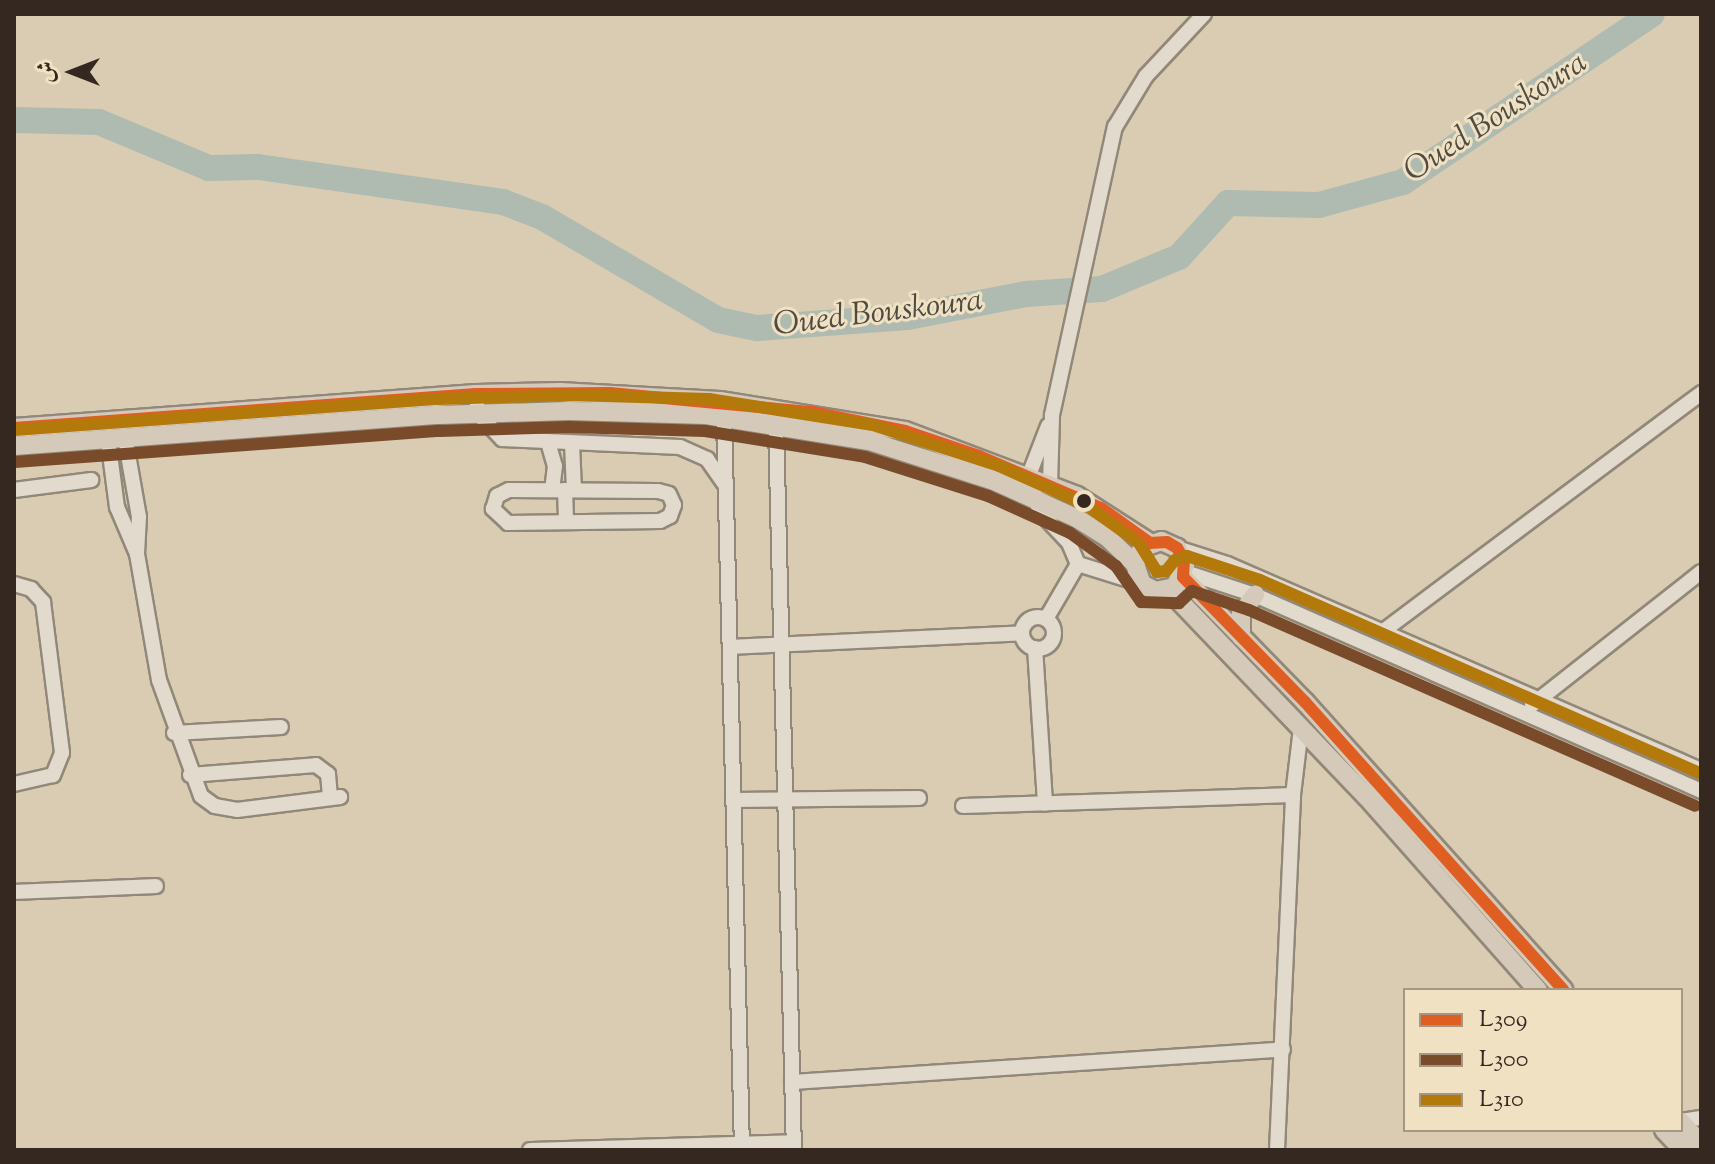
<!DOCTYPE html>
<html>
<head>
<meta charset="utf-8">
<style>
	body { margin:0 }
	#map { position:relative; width:1715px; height:1164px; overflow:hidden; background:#daccb2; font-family:"Sorts Mill Goudy",Amiri,serif }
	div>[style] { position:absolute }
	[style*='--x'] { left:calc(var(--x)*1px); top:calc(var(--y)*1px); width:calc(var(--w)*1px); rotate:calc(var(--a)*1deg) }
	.river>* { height:26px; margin:-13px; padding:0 13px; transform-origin:13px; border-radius:13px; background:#afbbb1 }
	.roads { filter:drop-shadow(2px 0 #928879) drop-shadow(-2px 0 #928879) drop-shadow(0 2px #928879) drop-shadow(0 -2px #928879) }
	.minor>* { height:14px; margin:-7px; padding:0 7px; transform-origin:7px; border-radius:7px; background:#e1dacd }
	.minor>.ring { margin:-7px; padding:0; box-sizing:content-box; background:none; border:14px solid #e1dacd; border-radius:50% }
	.major>* { height:18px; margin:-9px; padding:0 9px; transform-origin:9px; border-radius:9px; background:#d5cab9 }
	.bus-1>* { height:12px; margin:-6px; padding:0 6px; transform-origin:6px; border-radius:6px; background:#df5f22 }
	.bus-2>* { height:12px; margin:-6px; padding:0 6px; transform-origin:6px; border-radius:6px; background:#7a4b2a }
	.bus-3>* { height:12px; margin:-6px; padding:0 6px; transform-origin:6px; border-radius:6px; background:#b37a0b }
	.dots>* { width:22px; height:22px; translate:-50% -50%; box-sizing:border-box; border:4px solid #f1e1c3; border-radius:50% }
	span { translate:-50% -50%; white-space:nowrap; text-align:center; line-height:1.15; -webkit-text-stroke:6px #f1e1c3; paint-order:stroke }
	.water-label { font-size:32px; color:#4e4b44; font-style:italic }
	.frame { position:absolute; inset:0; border:16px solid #342820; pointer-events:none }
	.legend { position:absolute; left:1403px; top:988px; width:280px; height:144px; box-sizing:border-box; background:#f1e1c3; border:2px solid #a59782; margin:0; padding:10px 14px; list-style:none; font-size:24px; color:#342820 }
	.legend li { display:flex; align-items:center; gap:16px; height:40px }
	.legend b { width:40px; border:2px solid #a59782 }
	.north { position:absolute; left:32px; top:32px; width:80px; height:80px; -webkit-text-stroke:6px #f1e1c3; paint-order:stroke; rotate:270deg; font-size:22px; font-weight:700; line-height:32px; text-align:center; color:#342820 }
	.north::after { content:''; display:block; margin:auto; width:28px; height:36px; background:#342820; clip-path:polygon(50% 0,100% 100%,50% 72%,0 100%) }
</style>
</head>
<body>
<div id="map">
	<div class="river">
		<div style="--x:14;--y:120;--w:85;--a:1.3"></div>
		<div style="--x:99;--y:122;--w:119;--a:22.7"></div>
		<div style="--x:209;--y:168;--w:49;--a:-1.2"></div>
		<div style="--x:258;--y:167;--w:247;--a:8.1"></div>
		<div style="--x:503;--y:202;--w:42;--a:21"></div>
		<div style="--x:542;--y:217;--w:204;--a:30.3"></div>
		<div style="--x:718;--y:320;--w:40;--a:12"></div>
		<div style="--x:757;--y:328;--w:151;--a:-4.2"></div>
		<div style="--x:908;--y:317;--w:120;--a:-11"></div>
		<div style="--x:1026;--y:294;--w:76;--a:-3.8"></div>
		<div style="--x:1102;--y:289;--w:83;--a:-22.6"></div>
		<div style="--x:1179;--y:257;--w:73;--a:-47.8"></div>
		<div style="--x:1228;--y:203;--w:91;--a:1.3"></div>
		<div style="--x:1319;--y:205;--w:87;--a:-15.3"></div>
		<div style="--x:1403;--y:182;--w:300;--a:-34"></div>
	</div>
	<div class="roads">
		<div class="minor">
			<div style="--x:476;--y:394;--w:20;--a:84"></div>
			<div style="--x:478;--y:414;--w:35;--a:46"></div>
			<div style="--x:502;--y:439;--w:178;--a:2.6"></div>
			<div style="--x:680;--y:447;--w:30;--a:24"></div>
			<div style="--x:707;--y:459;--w:29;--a:55"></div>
			<div style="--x:724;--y:418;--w:732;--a:88.59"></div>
			<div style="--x:776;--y:426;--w:724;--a:88.58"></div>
			<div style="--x:1048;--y:426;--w:53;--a:111.2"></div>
			<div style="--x:1029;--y:475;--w:37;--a:74"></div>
			<div style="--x:1039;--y:511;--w:44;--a:46.8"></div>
			<div style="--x:1069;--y:543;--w:23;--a:67"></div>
			<div style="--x:1078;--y:564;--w:67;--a:17.4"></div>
			<div style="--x:108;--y:439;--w:69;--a:82.5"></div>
			<div style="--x:117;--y:507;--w:51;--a:66.9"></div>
			<div style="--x:137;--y:554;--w:37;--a:-87"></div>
			<div style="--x:139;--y:517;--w:80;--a:-100"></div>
			<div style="--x:548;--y:442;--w:25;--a:74"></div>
			<div style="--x:555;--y:466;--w:24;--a:97"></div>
			<div style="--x:572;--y:443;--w:47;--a:87.6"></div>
			<div style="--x:1050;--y:484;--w:69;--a:-88.3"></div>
			<div style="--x:1052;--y:415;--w:295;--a:-77.7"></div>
			<div style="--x:1115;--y:127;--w:60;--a:-58.7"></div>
			<div style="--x:1146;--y:76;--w:85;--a:-46.9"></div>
			<div style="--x:14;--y:490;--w:78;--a:-7.4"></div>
			<div style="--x:509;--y:490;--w:149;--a:0.4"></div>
			<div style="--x:658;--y:491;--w:11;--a:15"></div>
			<div style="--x:669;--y:494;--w:12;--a:66"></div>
			<div style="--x:674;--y:505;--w:12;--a:110"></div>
			<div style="--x:670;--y:516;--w:11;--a:153"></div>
			<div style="--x:660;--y:521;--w:152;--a:179.2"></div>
			<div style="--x:508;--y:523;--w:21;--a:-137"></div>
			<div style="--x:493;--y:509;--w:14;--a:-73"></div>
			<div style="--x:497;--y:496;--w:13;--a:-27"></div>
			<div style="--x:565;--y:490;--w:32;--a:88"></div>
			<div style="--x:1177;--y:548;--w:52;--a:17.7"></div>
			<div style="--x:1227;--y:564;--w:517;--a:23.49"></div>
			<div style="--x:137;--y:554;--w:128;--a:80.1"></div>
			<div style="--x:159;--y:680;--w:123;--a:70.1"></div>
			<div style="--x:201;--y:796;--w:17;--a:36"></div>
			<div style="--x:215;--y:806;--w:22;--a:10"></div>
			<div style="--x:237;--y:810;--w:104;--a:-7.2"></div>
			<div style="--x:1185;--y:572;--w:74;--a:18.2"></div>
			<div style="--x:1255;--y:595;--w:487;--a:23.7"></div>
			<div style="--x:14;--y:584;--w:18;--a:16"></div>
			<div style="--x:31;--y:589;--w:18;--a:47"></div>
			<div style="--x:43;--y:602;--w:152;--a:82.8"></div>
			<div style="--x:62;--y:753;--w:24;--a:112"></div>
			<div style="--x:53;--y:775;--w:40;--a:167"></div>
			<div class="ring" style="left:1022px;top:617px;width:18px;height:18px"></div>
			<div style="--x:1046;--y:619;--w:64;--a:-59.8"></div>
			<div style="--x:1382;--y:632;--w:399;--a:-36.8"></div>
			<div style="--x:730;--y:647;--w:292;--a:-2.7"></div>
			<div style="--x:1035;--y:648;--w:156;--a:86.3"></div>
			<div style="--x:1532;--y:705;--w:215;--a:-38.2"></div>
			<div style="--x:174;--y:733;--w:107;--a:-3.2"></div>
			<div style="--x:190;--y:775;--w:126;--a:-4.5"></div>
			<div style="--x:316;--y:765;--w:15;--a:37"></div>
			<div style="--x:328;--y:774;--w:24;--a:85"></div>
			<div style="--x:733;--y:800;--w:186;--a:-0.6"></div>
			<div style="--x:963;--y:806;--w:330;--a:-1.9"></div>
			<div style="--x:14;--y:892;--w:142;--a:-2.4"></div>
			<div style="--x:792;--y:1082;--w:492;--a:-3.8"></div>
			<div style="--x:1681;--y:1121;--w:20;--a:-9"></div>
			<div style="--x:530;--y:1150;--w:264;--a:-1.7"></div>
			<div style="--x:1277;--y:1150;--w:355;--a:-87.4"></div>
			<div style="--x:1293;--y:795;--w:67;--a:-83.2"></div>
		</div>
		<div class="major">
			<div style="--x:14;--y:428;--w:463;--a:-4.2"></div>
			<div style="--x:476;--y:394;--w:84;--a:-1.4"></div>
			<div style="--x:560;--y:392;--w:160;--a:3.2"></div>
			<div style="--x:720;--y:401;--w:187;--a:9.2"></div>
			<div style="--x:905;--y:431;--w:184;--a:20.7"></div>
			<div style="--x:1077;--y:496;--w:87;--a:32.8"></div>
			<div style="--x:14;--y:446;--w:426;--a:-4.2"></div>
			<div style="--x:439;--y:415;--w:130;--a:-1.8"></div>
			<div style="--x:569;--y:411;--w:137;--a:1.7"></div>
			<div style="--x:706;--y:415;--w:165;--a:9.1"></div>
			<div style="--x:869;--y:441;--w:131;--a:17.7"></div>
			<div style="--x:994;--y:481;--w:92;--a:24.3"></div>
			<div style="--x:1078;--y:519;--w:34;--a:32"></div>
			<div style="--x:1107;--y:537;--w:39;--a:44"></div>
			<div style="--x:1135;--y:564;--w:21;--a:71"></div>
			<div style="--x:1142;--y:584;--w:15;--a:28"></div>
			<div style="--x:1155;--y:591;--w:20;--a:-11"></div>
			<div style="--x:1175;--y:587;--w:24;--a:-66"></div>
			<div style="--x:1185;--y:565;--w:19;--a:-115"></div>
			<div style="--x:1177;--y:548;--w:17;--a:-156"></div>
			<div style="--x:1161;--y:541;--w:20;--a:160"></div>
			<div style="--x:1142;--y:548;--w:17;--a:114"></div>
			<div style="--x:1183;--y:577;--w:175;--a:45.7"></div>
			<div style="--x:1305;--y:702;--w:387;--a:48.1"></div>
			<div style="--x:1169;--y:590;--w:286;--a:46.3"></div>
			<div style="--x:1367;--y:797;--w:258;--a:48.5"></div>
			<div style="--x:1241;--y:637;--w:23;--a:-90"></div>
			<div style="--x:1241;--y:614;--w:24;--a:-54"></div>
			<div style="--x:1681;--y:1122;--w:30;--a:48"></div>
			<div style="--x:1664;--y:1130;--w:28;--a:46"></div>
		</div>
	</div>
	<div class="bus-1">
		<div style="--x:14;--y:428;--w:463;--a:-4.2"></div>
		<div style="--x:476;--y:394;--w:134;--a:-0.4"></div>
		<div style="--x:610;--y:393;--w:203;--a:5.4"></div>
		<div style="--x:812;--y:412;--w:95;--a:11.5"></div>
		<div style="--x:905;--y:431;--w:78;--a:18.7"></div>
		<div style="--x:979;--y:456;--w:133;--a:23.1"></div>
		<div style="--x:1101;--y:508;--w:60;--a:35.5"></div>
		<div style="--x:1150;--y:543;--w:17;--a:-3"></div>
		<div style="--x:1167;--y:542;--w:12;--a:31"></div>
		<div style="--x:1177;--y:548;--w:13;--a:58"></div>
		<div style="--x:1184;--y:559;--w:18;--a:93"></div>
		<div style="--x:1183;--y:577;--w:175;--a:45.7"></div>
		<div style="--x:1305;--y:702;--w:387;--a:48.1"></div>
	</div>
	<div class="bus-2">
		<div style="--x:15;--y:462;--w:426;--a:-4.2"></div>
		<div style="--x:440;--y:431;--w:129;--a:-1.8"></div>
		<div style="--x:569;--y:427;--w:136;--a:1.7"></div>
		<div style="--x:705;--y:431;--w:162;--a:9.2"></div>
		<div style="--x:865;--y:457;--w:129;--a:17.6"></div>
		<div style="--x:988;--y:496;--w:90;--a:24.3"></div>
		<div style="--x:1070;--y:533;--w:57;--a:35.7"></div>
		<div style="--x:1116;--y:566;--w:44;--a:55.2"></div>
		<div style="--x:1141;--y:602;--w:38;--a:2"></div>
		<div style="--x:1179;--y:603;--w:18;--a:-43"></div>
		<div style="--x:1192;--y:591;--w:60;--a:18.4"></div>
		<div style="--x:1249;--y:610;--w:487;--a:23.7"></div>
	</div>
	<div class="bus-3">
		<div style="--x:14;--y:430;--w:425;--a:-4.2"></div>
		<div style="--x:438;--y:399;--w:131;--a:-1.7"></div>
		<div style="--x:569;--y:395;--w:140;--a:1.6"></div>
		<div style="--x:709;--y:399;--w:166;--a:9"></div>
		<div style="--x:873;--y:425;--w:133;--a:18"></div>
		<div style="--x:999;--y:466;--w:95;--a:24.1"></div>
		<div style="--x:1086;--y:505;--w:65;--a:35.6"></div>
		<div style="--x:1139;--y:543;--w:34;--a:58"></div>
		<div style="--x:1157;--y:572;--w:9;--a:-6"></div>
		<div style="--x:1166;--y:571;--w:14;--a:-51"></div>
		<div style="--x:1175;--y:560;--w:13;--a:-18"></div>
		<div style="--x:1187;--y:556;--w:77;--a:18.2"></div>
		<div style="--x:1260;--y:580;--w:482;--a:23.7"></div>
	</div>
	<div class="dots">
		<div style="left:1084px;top:501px;background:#342820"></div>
	</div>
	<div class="water-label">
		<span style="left:1496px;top:118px;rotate:-33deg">Oued Bouskoura</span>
		<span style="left:878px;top:314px;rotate:-7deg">Oued Bouskoura</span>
	</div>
	<div class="frame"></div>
	<ul class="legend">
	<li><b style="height:10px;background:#df5f22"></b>L309</li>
	<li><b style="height:10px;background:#7a4b2a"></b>L300</li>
	<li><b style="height:10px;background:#b37a0b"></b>L310</li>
	</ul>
	<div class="north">ش</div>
</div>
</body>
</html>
